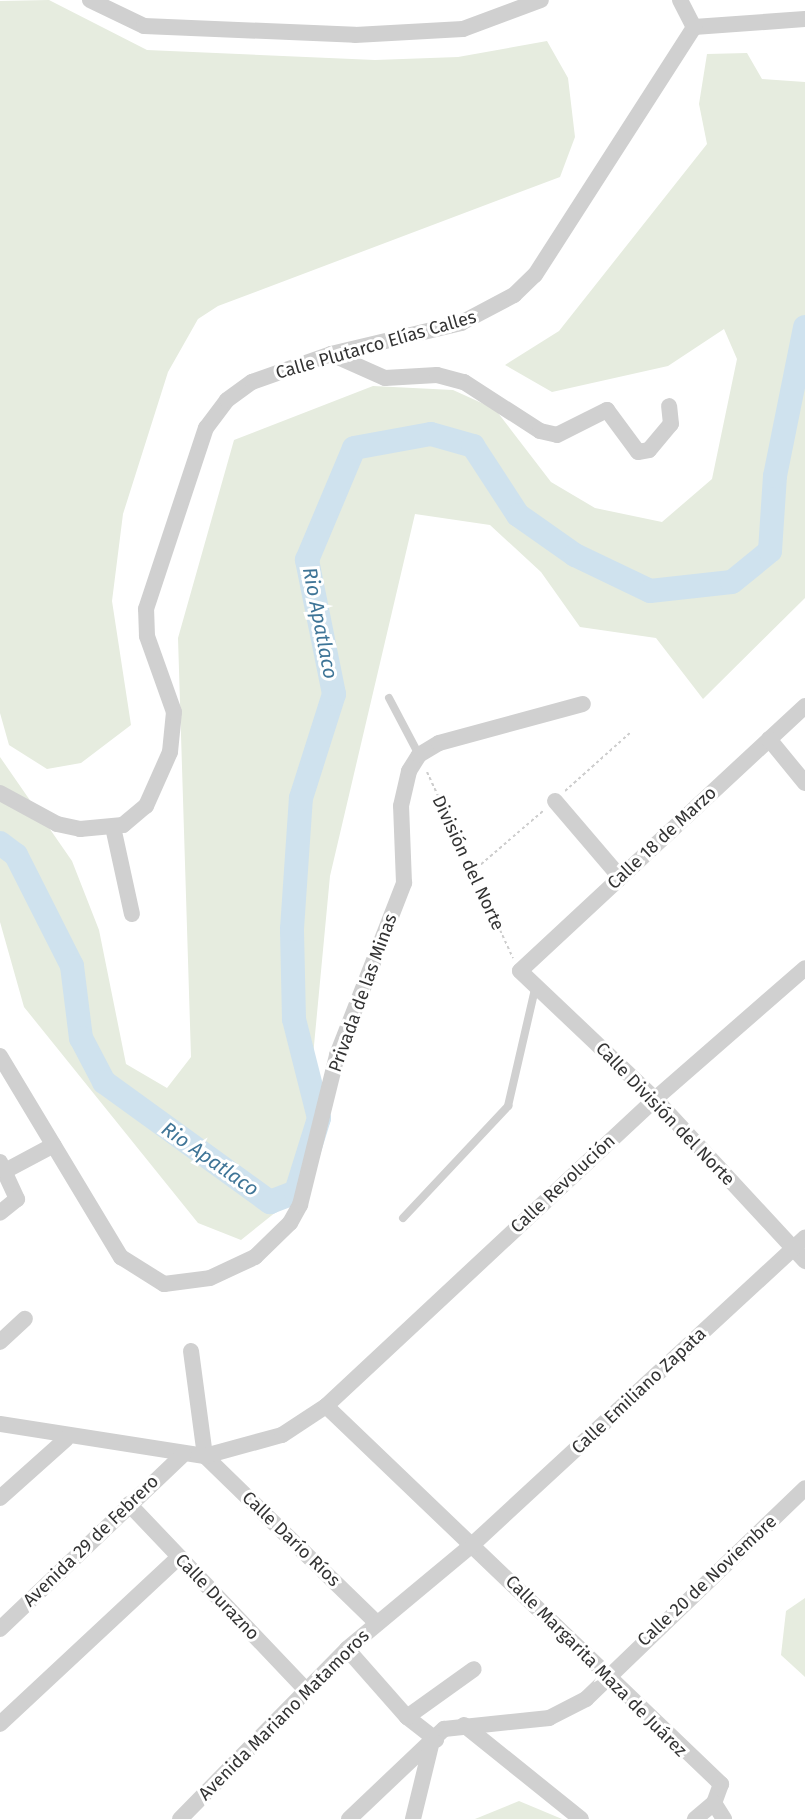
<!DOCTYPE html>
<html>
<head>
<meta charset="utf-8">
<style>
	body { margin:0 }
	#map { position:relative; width:805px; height:1819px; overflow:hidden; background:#fff; font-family:"Fira Sans",sans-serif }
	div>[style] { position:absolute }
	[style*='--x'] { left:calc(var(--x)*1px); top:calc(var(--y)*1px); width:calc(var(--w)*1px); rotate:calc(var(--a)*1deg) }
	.green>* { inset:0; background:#e6ecdf }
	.river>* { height:24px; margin:-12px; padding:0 12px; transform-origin:12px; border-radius:12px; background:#cfe2ee }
	.path>* { height:2px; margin-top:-1px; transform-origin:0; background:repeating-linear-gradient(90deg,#cdcdcd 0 3px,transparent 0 6px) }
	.service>* { height:8px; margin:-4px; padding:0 4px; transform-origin:4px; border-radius:4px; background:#d0d0d0 }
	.minor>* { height:16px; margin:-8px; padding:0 8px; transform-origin:8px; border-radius:8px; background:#d0d0d0 }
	span { translate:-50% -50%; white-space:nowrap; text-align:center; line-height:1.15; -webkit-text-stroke:6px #fff; paint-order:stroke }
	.street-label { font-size:18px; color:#333 }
	.water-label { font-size:20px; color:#3f7597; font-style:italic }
</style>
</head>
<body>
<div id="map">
	<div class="green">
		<div style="clip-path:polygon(49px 0,147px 50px,375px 60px,458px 57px,547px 41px,568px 78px,575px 137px,560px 177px,218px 306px,198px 319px,168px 372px,123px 514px,112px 601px,131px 725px,81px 763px,47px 769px,9px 745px,0 713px,0 1px)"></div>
		<div style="clip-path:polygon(747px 53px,762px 79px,805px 82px,805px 598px,703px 699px,656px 638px,580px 627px,541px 572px,490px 525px,415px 514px,330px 876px,306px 1130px,281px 1208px,241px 1240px,198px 1223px,24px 1007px,0 922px,0 757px,72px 861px,99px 930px,126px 1064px,167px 1088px,191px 1057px,178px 638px,234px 440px,373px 386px,453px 390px,495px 409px,551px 482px,595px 508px,662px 522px,712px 479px,737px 359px,724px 329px,668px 366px,552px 392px,505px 365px,559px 331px,707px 144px,699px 104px,707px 54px)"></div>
		<div style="clip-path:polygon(805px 1598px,805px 1677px,781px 1655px,786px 1611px)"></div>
		<div style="clip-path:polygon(519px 1801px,562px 1819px,475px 1819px)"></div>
	</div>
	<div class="river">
		<div style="--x:0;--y:843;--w:20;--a:37"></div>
		<div style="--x:16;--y:855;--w:124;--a:63.2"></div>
		<div style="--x:72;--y:966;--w:73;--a:82.9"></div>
		<div style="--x:81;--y:1038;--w:50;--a:62.4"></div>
		<div style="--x:104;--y:1082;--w:205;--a:35.9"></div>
		<div style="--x:270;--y:1202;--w:28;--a:-21"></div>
		<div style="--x:296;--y:1192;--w:77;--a:-72.7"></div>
		<div style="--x:319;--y:1118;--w:102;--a:-104.2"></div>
		<div style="--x:294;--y:1019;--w:90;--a:-91.3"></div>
		<div style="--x:292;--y:929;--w:131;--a:-86.1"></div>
		<div style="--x:301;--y:798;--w:109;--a:-72.4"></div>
		<div style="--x:334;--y:694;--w:137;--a:-101.4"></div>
		<div style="--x:307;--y:560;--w:121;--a:-67.2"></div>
		<div style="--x:354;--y:448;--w:78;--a:-10.3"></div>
		<div style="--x:431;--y:434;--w:44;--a:15.9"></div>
		<div style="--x:473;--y:446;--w:82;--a:56.9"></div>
		<div style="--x:518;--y:515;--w:70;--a:35.1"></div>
		<div style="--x:575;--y:555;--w:83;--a:25.6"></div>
		<div style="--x:650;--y:591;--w:82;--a:-6.3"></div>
		<div style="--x:732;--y:582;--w:49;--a:-39.2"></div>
		<div style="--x:770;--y:551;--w:75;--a:-86.2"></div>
		<div style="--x:775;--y:476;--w:152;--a:-78.6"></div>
	</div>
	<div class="path">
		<div style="--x:427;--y:772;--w:205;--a:65.2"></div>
		<div style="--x:565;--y:791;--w:90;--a:-41.8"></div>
		<div style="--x:472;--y:872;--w:94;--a:-40.7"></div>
	</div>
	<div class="service">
		<div style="--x:389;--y:698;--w:64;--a:62.2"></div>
		<div style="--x:403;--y:1218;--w:154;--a:-46.8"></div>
		<div style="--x:508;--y:1106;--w:124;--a:-77"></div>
	</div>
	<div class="minor">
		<div style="--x:90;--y:0;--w:60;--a:25.7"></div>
		<div style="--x:144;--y:26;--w:211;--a:2.4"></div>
		<div style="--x:355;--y:35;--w:108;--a:-3.2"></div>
		<div style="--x:463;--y:29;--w:83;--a:-20.4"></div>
		<div style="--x:680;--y:0;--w:30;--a:63"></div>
		<div style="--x:694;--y:27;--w:111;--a:-4.1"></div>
		<div style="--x:331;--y:354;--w:59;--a:24"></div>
		<div style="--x:385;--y:378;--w:52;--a:-3.3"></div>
		<div style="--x:437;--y:375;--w:28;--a:15"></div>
		<div style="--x:464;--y:382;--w:90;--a:32.8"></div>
		<div style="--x:540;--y:431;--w:17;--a:13"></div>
		<div style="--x:557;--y:435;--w:56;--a:-26.6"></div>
		<div style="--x:607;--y:410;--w:52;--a:53.6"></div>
		<div style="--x:638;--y:452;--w:11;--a:-10"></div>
		<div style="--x:649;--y:450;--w:34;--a:-50"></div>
		<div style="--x:671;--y:424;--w:18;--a:-96"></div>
		<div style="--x:805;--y:706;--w:389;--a:137.1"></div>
		<div style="--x:520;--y:971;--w:186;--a:43.5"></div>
		<div style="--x:655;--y:1099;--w:221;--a:47.2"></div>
		<div style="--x:769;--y:739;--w:57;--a:50.7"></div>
		<div style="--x:0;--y:793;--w:65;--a:28.5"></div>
		<div style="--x:57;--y:824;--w:24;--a:12"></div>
		<div style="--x:80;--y:829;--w:43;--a:-5.3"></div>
		<div style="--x:123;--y:825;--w:30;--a:-40"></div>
		<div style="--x:146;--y:806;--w:59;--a:-66"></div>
		<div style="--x:170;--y:752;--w:40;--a:-84.3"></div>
		<div style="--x:174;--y:712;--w:81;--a:-109.6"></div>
		<div style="--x:147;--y:636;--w:27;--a:-92"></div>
		<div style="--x:146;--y:609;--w:191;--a:-71.7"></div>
		<div style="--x:206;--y:428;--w:35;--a:-53"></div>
		<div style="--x:227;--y:400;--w:31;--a:-36"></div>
		<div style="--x:252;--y:382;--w:84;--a:-19.5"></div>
		<div style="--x:331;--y:354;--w:134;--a:-13.4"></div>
		<div style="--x:461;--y:323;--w:60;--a:-27.8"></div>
		<div style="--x:514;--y:295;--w:29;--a:-44"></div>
		<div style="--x:535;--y:275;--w:295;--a:-57.3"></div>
		<div style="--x:555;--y:801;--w:100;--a:49.5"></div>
		<div style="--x:113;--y:827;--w:89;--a:77.7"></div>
		<div style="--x:0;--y:1056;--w:235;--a:59"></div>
		<div style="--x:121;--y:1257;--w:51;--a:32.1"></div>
		<div style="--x:164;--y:1284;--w:46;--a:-7.4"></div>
		<div style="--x:210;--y:1278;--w:50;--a:-25"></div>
		<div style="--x:255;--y:1257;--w:49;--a:-44.2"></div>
		<div style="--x:290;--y:1223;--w:21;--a:-61"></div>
		<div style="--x:300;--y:1205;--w:154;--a:-76.1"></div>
		<div style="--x:337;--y:1055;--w:185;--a:-68.7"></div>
		<div style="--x:404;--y:883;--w:77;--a:-92.2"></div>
		<div style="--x:401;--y:806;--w:36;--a:-77"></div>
		<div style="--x:409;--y:771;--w:19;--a:-58"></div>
		<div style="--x:419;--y:755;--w:23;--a:-31"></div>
		<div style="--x:439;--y:743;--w:149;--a:-15.2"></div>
		<div style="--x:0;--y:1162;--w:41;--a:65.3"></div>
		<div style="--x:17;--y:1199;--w:22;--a:141"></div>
		<div style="--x:5;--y:1171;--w:55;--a:-28"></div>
		<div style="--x:0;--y:1342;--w:34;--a:-43"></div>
		<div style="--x:191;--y:1351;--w:106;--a:82.4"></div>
		<div style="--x:205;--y:1456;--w:240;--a:44.2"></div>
		<div style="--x:326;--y:1406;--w:547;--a:43.74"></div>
		<div style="--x:721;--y:1784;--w:20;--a:110"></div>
		<div style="--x:714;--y:1803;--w:25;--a:140"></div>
		<div style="--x:0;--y:1424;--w:207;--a:8.9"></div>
		<div style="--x:205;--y:1456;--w:80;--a:-15.3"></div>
		<div style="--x:282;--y:1435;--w:53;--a:-33.4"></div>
		<div style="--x:326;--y:1406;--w:450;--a:-43"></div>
		<div style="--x:655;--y:1099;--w:199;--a:-41.1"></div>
		<div style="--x:0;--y:1498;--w:89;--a:-41.8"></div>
		<div style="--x:129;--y:1504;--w:255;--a:46.4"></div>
		<div style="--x:0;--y:1629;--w:253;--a:-43.6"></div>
		<div style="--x:347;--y:1649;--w:91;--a:48.6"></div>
		<div style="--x:407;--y:1717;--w:37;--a:38"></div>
		<div style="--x:407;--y:1717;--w:82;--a:-35.6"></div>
		<div style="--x:0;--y:1724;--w:245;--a:-43"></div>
		<div style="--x:464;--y:1725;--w:150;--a:38.8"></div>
		<div style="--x:714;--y:1803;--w:19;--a:58"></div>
		<div style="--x:180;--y:1819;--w:238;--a:-45.5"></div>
		<div style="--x:347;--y:1649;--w:164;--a:-39.8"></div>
		<div style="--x:473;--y:1544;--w:452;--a:-42.7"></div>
		<div style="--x:349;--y:1819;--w:131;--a:-43.5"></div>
		<div style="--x:444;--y:1729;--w:106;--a:-6"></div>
		<div style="--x:549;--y:1718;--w:42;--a:-27.2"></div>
		<div style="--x:586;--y:1699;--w:304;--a:-43.9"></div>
		<div style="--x:413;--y:1819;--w:76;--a:-76.3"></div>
	</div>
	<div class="street-label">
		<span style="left:376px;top:345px;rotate:-16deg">Calle Plutarco Elías Calles</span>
		<span style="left:662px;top:838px;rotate:-43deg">Calle 18 de Marzo</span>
		<span style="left:468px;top:863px;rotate:65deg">División del Norte</span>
		<span style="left:363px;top:993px;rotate:-70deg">Privada de las Minas</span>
		<span style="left:665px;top:1114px;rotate:46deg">Calle División del Norte</span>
		<span style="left:563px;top:1184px;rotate:-43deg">Calle Revolución</span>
		<span style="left:639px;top:1391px;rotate:-43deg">Calle Emiliano Zapata</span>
		<span style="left:291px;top:1539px;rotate:44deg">Calle Darío Ríos</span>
		<span style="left:91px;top:1541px;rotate:-44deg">Avenida 29 de Febrero</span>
		<span style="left:707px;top:1581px;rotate:-43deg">Calle 20 de Noviembre</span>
		<span style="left:217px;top:1597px;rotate:46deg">Calle Durazno</span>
		<span style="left:596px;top:1666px;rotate:45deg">Calle Margarita Maza de Juárez</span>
		<span style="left:284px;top:1715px;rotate:-45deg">Avenida Mariano Matamoros</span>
	</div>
	<div class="water-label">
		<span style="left:320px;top:623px;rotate:79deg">Rio Apatlaco</span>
		<span style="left:210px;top:1159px;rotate:35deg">Rio Apatlaco</span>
	</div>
</div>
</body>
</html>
